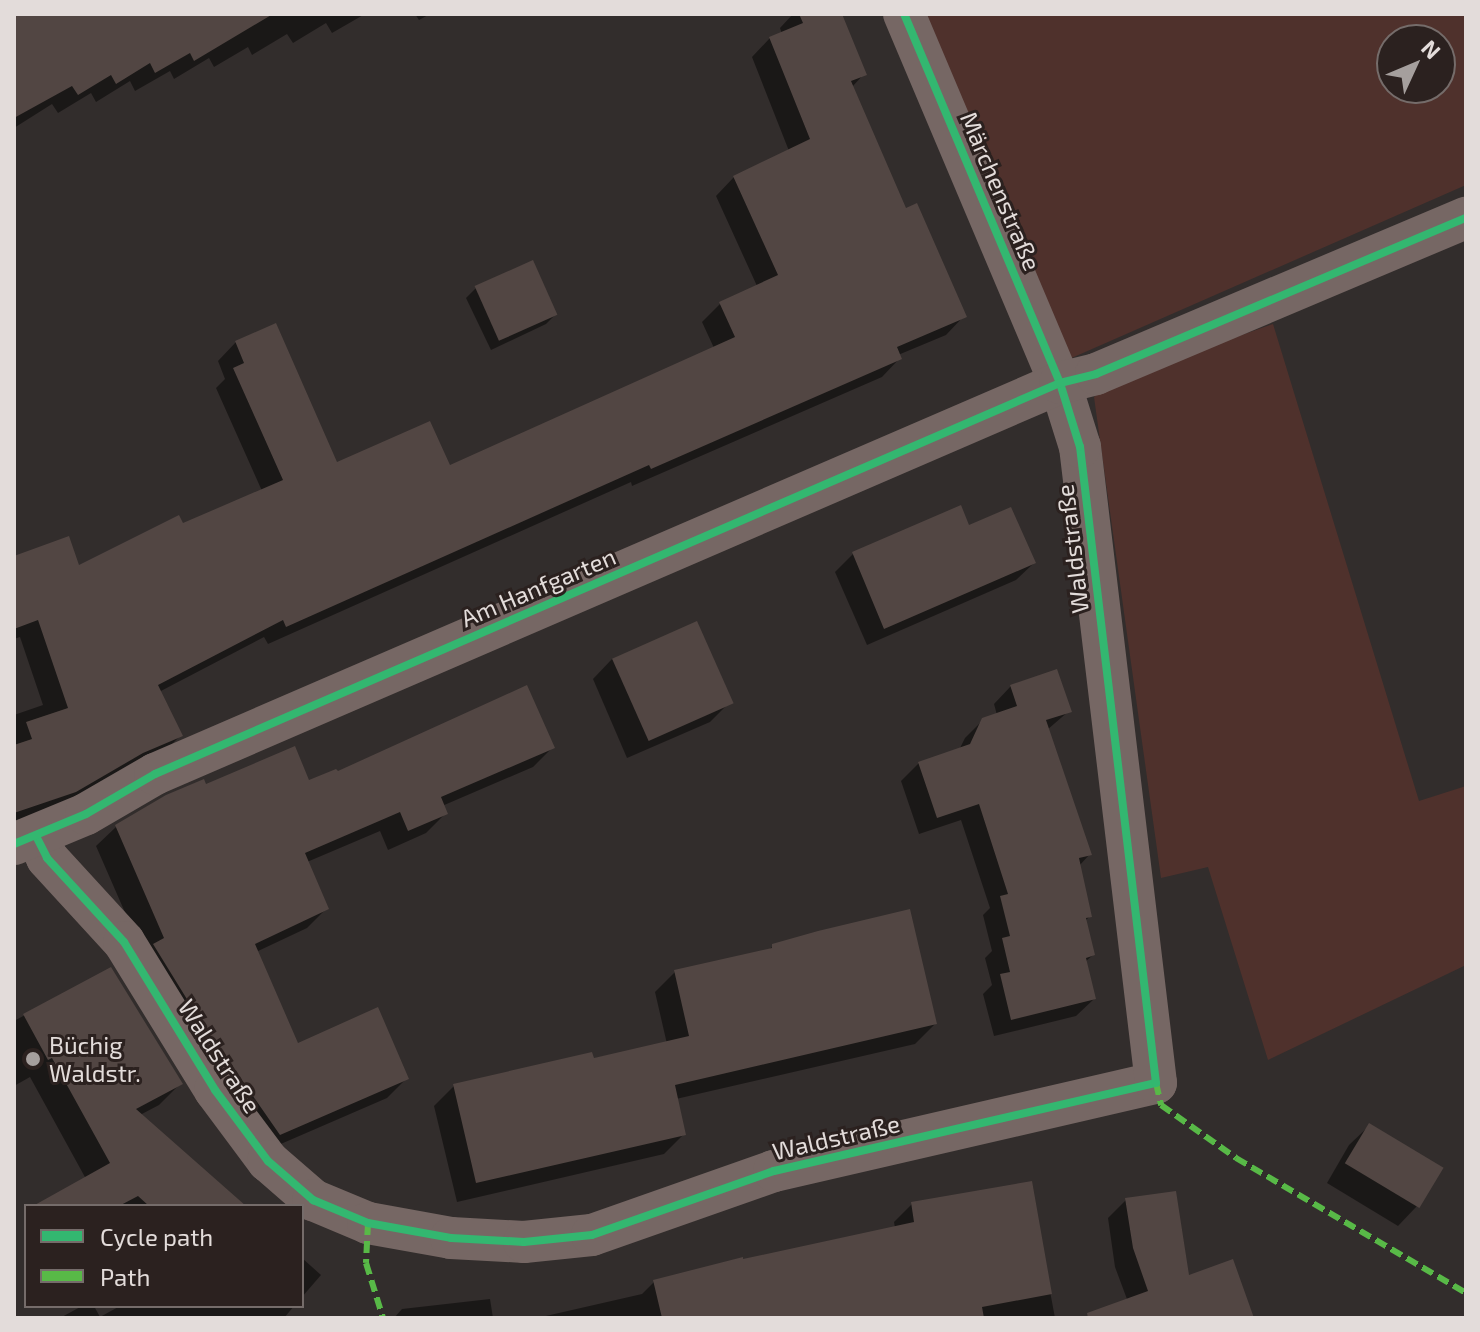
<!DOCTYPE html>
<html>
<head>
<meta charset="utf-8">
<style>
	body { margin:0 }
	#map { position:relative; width:1480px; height:1332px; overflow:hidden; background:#322d2c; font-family:"Exo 2",sans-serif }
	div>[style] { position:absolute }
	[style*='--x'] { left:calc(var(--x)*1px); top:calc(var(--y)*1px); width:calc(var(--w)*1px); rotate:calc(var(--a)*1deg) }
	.green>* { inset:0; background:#4f312c }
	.shadow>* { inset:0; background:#0007 }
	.building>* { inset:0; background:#524643; transform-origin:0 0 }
	.street>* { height:42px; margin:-21px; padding:0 21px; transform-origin:21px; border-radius:21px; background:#766764 }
	.quiet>* { height:6px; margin-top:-3px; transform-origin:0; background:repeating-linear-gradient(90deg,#58b947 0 12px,transparent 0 18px) }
	.cycleway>* { height:8px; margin:-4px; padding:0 4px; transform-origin:4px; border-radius:4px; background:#33b770 }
	.dots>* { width:22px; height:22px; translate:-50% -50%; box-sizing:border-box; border:4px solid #2b211f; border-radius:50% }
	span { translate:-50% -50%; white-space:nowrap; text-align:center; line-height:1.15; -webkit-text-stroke:6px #2b211f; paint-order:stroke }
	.street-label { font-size:24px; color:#e3dcda }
	.poi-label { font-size:24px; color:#e3dcda }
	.left { translate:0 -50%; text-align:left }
	.frame { position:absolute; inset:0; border:16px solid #e3dcda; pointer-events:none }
	.legend { position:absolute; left:24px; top:1204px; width:280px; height:104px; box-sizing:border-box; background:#2b211f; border:2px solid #756c6a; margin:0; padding:10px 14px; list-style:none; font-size:24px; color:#e3dcda }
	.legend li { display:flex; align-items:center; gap:16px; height:40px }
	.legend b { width:40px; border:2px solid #756c6a }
	.north { position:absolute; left:1376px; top:24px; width:80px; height:80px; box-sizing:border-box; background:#2b211f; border:2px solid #756c6a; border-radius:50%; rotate:46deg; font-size:22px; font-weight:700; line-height:32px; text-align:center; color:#e3dcda }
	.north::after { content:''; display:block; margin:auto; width:28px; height:36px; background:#a59f9d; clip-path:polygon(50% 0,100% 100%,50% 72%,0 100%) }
</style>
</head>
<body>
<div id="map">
	<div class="green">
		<div style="clip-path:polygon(evenodd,925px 14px,1466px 14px,1466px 185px,1067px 360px,925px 14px,1392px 40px,1440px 40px,1440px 88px,1392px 88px,1392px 40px)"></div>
		<div style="clip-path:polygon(1273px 324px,1419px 801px,1466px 786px,1466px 965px,1268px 1060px,1208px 867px,1161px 878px,1094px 397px,1110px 382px)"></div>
	</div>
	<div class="shadow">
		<div style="clip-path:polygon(14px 14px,365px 14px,332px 33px,326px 23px,293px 43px,287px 34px,252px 55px,248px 47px,214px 67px,209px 58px,174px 79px,170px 71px,135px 91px,130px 81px,96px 102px,91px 93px,58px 113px,52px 104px,14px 128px)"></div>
		<div style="clip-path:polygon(415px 14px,430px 14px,419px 20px)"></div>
		<div style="clip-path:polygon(793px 14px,840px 14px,864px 74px,852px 87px,905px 210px,964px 316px,946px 335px,898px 355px,900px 358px,882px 377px,632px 486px,631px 482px,268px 644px,264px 637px,159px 692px,180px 736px,162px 754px,55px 810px,14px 823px,14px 715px,43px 705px,20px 637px,14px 639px,14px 558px,78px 568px,262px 491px,216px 388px,225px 379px,218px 361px,236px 342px,336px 465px,449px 468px,714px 348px,702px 322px,721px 303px,757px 286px,716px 196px,734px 177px,789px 151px,752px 57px,770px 38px,782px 34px,780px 28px)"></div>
		<div style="clip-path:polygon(476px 288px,556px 314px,546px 324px,491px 350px,466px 298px)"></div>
		<div style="clip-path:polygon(968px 528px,1034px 563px,1016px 580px,867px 645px,835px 572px,853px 554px)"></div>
		<div style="clip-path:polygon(612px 659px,730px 702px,710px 722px,627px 758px,593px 679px)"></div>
		<div style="clip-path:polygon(1011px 686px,1069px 711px,1047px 730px,1090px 854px,1079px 866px,1090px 916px,1085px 921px,1093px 955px,1085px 962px,1094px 999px,1076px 1016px,994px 1036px,983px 994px,992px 985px,985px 958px,992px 951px,983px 915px,990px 908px,961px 820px,919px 834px,901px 781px,919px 763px,959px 750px,965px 738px,983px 720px,997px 715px,994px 704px)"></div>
		<div style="clip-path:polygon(553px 747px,533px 767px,442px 806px,446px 813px,426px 833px,388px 850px,380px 831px,307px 862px,327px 908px,307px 928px,256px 952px,297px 1046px,407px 1078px,387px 1098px,260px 1153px,144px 956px,96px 846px,116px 827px,205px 786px,308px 783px,337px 774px)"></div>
		<div style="clip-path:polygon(773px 946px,935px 1024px,915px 1044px,676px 1099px,684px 1134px,664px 1154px,457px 1202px,434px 1106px,454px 1086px,667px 1044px,655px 992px,675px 972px,768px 951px)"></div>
		<div style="clip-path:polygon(110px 969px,180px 1084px,159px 1105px,140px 1115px,243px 1206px,50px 1206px,86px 1179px,30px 1077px,14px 1086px,14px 1021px)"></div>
		<div style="clip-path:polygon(1369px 1126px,1417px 1206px,1398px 1226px,1327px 1183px,1349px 1145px)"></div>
		<div style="clip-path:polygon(1030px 1183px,1055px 1318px,537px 1318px,642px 1294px,654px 1282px,895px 1228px,894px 1222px,912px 1204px)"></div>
		<div style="clip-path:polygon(1126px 1200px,1188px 1278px,1252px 1318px,1134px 1318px,1115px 1267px,1108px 1218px)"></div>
		<div style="clip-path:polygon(302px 1258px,321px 1275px,302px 1297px)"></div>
		<div style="clip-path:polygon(490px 1299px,493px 1318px,394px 1318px,402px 1309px)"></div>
		<div style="clip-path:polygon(82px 1306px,94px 1306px,100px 1317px,120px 1306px,294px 1306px,284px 1318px,60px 1318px)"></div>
	</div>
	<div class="building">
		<div style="clip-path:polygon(14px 14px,273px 14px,194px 61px,190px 53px,155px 73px,150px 63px,116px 84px,111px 75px,78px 95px,72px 86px,14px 118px)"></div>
		<div style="clip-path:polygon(799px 14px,842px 14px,867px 75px,851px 81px,906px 208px,917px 203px,967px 317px,897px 347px,902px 359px,651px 469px,649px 465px,286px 627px,283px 620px,158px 685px,183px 736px,143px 753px,76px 792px,14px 813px,14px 745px,32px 739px,26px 722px,68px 708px,38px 620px,14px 629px,14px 556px,69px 536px,79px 565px,179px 515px,183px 523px,283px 480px,233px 368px,244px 363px,235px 341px,276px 323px,337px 462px,430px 421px,450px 465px,735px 337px,719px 302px,778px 275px,733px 176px,810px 139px,769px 37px,803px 23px)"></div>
		<div style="left:533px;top:260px;width:60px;height:64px;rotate:66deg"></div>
		<div style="clip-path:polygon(961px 505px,969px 525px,1011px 507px,1036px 563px,884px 629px,852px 552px)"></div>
		<div style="left:697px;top:621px;width:90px;height:93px;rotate:66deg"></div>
		<div style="clip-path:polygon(1057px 669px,1072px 712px,1046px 720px,1092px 855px,1079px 858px,1092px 917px,1086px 918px,1095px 955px,1086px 958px,1096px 999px,1011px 1020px,1000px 974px,1010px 972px,1002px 938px,1010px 936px,1000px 896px,1008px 894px,979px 804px,937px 818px,918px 762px,970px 744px,982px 718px,1017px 706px,1010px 685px)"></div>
		<div style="clip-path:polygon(527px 685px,555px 748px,441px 797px,448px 814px,408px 831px,400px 812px,305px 853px,329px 909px,255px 944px,298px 1043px,378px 1007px,409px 1079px,280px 1135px,228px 1060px,225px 1061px,153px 944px,164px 938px,115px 825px,166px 795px,204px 779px,206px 784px,295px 746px,309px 780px,336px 769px,338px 771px)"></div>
		<div style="clip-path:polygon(910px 909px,937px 1024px,675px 1085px,686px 1135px,476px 1183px,453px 1084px,592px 1052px,594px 1058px,689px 1036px,674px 970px,772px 948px,772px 944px,818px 931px)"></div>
		<div style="clip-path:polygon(111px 967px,183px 1084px,136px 1109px,246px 1206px,149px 1206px,138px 1196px,119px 1206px,33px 1206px,110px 1163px,52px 1058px,48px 1060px,23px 1014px)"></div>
		<div style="left:1369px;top:1123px;width:87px;height:47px;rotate:31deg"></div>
		<div style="clip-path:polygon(1032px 1181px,1052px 1294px,982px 1307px,984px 1318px,662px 1318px,653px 1280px,743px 1257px,743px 1259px,914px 1222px,911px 1202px)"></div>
		<div style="clip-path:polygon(1176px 1191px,1189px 1275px,1233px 1259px,1254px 1318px,1088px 1318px,1087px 1313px,1148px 1291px,1133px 1248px,1125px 1198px)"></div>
	</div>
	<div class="street">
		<div style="--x:36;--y:836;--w:25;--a:63"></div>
		<div style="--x:47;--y:858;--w:114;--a:47.5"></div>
		<div style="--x:124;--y:942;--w:174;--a:58.4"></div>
		<div style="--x:215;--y:1090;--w:89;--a:53.3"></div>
		<div style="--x:268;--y:1161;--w:60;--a:40.9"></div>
		<div style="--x:313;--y:1200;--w:60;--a:22.7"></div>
		<div style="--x:368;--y:1223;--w:84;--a:10.2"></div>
		<div style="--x:451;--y:1238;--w:73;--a:3.1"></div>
		<div style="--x:524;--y:1242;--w:68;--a:-5.9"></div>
		<div style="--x:592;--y:1235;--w:193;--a:-19.4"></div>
		<div style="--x:774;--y:1171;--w:392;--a:-13"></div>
		<div style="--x:1156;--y:1083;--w:641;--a:-96.81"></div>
		<div style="--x:1080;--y:447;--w:67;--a:-107.4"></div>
		<div style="--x:1060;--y:383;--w:401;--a:-112.9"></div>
		<div style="--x:14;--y:844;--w:78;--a:-22.6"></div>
		<div style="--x:86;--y:814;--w:80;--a:-30.1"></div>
		<div style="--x:155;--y:774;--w:986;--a:-23.37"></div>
		<div style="--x:1060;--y:383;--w:37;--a:-14"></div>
		<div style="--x:1096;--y:374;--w:402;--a:-22.9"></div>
	</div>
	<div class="quiet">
		<div style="--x:1156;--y:1083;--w:23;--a:77"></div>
		<div style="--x:1161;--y:1105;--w:92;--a:35.2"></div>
		<div style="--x:1236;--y:1158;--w:267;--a:30.4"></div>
		<div style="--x:368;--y:1223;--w:40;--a:92.9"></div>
		<div style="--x:366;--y:1263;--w:58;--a:72.8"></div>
	</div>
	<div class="cycleway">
		<div style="--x:36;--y:836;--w:25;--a:63"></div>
		<div style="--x:47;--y:858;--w:114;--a:47.5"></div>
		<div style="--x:124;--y:942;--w:174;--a:58.4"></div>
		<div style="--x:215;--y:1090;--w:89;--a:53.3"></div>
		<div style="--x:268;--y:1161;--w:60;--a:40.9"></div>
		<div style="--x:313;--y:1200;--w:60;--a:22.7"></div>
		<div style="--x:368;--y:1223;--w:84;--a:10.2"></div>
		<div style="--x:451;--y:1238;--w:73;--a:3.1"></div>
		<div style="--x:524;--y:1242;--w:68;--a:-5.9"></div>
		<div style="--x:592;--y:1235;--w:193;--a:-19.4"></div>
		<div style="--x:774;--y:1171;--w:392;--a:-13"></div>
		<div style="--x:1156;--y:1083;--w:641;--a:-96.81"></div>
		<div style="--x:1080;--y:447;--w:67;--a:-107.4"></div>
		<div style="--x:1060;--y:383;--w:401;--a:-112.9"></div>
		<div style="--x:14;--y:844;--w:78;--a:-22.6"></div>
		<div style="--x:86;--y:814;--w:80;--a:-30.1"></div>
		<div style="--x:155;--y:774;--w:986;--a:-23.37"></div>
		<div style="--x:1060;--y:383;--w:37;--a:-14"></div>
		<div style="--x:1096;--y:374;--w:402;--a:-22.9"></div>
	</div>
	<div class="dots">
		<div style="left:33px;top:1059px;background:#a59f9d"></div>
	</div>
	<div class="street-label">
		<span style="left:1001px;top:191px;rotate:67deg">Märchenstraße</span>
		<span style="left:1072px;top:549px;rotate:-97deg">Waldstraße</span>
		<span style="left:538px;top:587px;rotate:-23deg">Am Hanfgarten</span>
		<span style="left:220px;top:1056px;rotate:57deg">Waldstraße</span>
		<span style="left:836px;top:1137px;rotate:-13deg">Waldstraße</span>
	</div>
	<div class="poi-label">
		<span class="left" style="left:49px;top:1059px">Büchig<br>Waldstr.</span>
	</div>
	<div class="frame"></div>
	<ul class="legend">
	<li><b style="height:10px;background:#33b770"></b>Cycle path</li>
	<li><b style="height:10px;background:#58b947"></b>Path</li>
	</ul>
	<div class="north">N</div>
</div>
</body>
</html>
